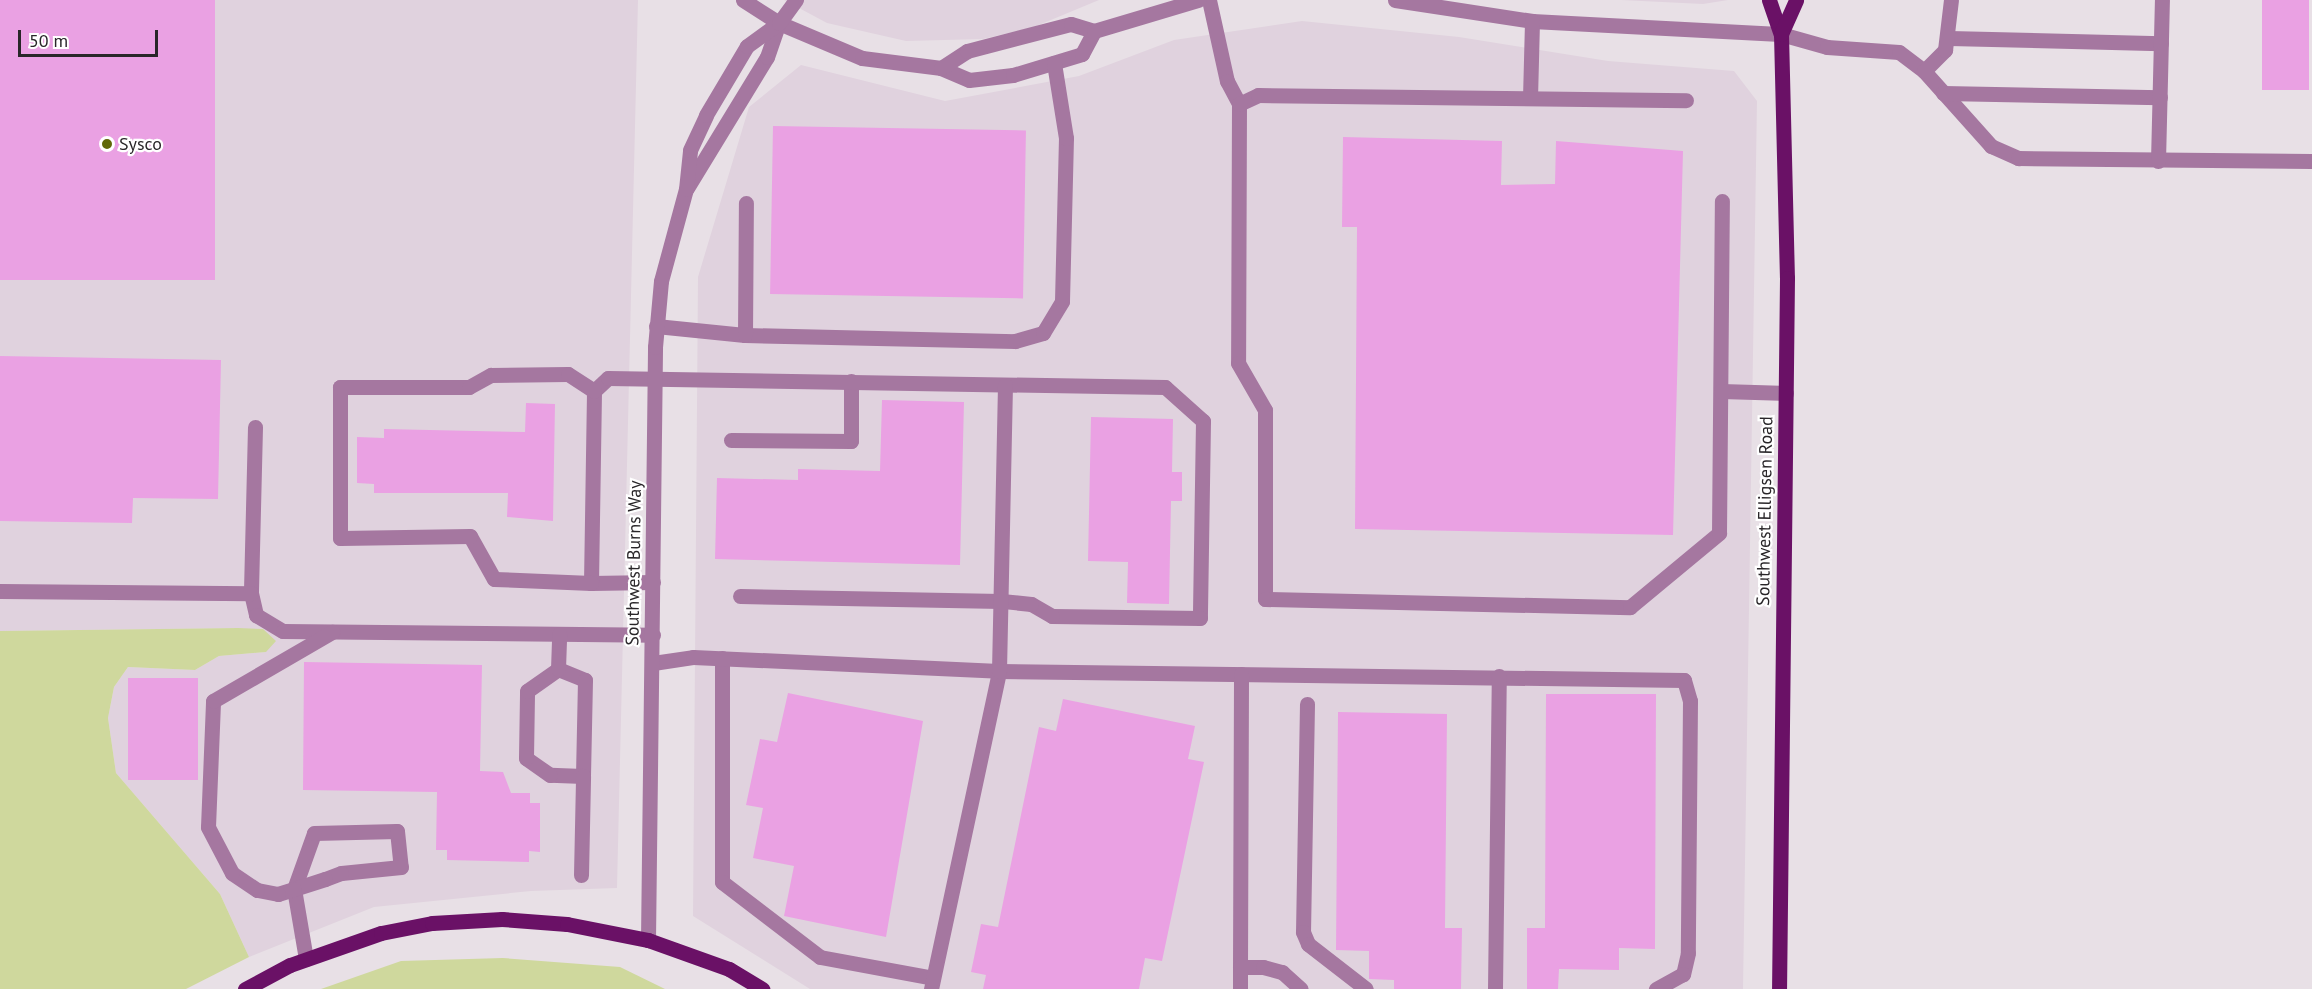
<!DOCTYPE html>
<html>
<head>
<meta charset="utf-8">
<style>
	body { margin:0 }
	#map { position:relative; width:2312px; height:989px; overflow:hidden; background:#e8e0e6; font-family:"PT Sans",sans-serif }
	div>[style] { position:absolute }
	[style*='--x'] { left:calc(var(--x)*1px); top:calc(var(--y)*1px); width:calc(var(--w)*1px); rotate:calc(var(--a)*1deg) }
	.built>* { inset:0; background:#e0d2de }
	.green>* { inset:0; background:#cfd89d }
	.building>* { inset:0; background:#eaa1e3; transform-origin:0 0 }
	.minor>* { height:15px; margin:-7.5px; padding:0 7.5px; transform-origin:7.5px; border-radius:7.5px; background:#a577a0 }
	.major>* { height:15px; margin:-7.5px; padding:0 7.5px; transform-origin:7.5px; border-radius:7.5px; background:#6a1166 }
	.dots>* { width:16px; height:16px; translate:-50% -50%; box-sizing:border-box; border:3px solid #fff; border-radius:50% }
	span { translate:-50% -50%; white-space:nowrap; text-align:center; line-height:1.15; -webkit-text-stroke:4.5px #fff; paint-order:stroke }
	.poi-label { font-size:18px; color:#292629 }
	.left { translate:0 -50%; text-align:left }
	.street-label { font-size:18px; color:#292629 }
	.scale { position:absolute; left:18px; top:30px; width:140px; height:27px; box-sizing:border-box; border:3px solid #292629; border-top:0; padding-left:8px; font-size:18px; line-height:21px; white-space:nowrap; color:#292629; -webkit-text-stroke:4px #fff; paint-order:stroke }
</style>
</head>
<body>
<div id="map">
	<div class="built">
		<div style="clip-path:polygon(0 0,638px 0,617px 888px,531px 891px,374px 907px,249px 957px,220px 894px,116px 773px,108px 718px,114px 687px,128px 667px,195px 670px,219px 656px,266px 652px,238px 628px,0 631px)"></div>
		<div style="clip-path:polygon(784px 0,1099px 0,1034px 27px,983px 39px,906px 41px,827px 23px)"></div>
		<div style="clip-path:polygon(1621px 0,1728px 0,1703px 4px)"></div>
		<div style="clip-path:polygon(1302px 21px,1459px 37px,1608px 61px,1734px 71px,1757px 101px,1743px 989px,810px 989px,693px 916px,698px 277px,749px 107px,801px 65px,945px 101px,1079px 76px,1174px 40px)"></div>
	</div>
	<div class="green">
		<div style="clip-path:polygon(238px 628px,263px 629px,276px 641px,266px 652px,219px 656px,195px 670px,128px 667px,114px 687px,108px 718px,116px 773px,220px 894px,249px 957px,186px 989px,0 989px,0 631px)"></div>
		<div style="clip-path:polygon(503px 958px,620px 967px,665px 989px,321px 989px,401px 961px)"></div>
	</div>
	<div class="building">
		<div style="left:0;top:0;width:215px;height:280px"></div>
		<div style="left:2262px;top:0;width:47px;height:90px"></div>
		<div style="left:773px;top:126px;width:253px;height:168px;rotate:1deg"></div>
		<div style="clip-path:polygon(1343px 137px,1502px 141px,1501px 185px,1555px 184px,1556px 141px,1683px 151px,1673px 535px,1355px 529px,1357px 227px,1342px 227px)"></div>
		<div style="clip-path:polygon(0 356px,221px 360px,218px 499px,133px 498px,132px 523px,0 521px)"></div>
		<div style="clip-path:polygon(882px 400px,964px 402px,960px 565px,715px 559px,717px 478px,798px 480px,798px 469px,880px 471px)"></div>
		<div style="clip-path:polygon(526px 403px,555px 404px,553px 521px,507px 517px,508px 493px,374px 493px,374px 484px,357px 483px,357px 437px,384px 438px,384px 429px,525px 432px)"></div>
		<div style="clip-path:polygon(1091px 417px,1173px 419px,1172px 472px,1182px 472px,1182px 501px,1171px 501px,1169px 604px,1127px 603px,1128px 562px,1088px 561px)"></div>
		<div style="clip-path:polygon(304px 662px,482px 665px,480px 771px,503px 772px,511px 793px,530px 793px,530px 803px,540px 803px,540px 852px,529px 851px,529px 862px,447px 860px,447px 850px,436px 850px,437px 792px,303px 790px)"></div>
		<div style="left:128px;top:678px;width:70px;height:102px"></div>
		<div style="clip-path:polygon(788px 693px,923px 721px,886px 937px,784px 916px,794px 866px,753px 858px,763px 808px,746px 805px,760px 739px,777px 742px)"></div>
		<div style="clip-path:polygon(1546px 694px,1656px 694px,1655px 949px,1619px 948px,1619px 970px,1559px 969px,1558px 989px,1527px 989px,1527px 928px,1545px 928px)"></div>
		<div style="clip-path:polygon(1063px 699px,1195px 726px,1188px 759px,1204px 762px,1162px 961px,1145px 958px,1139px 989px,983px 989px,986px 975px,971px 972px,981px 924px,998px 927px,1039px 727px,1056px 731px)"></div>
		<div style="clip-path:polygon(1338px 712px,1447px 714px,1445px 928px,1462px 928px,1461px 989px,1394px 989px,1394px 980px,1369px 979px,1369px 951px,1336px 950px)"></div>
	</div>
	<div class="minor">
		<div style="--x:743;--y:0;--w:43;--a:32.6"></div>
		<div style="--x:779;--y:23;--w:90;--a:22.9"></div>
		<div style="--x:862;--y:58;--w:80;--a:7.2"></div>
		<div style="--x:941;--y:68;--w:30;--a:23"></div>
		<div style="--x:969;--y:80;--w:44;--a:-6.5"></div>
		<div style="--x:1013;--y:75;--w:72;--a:-16.9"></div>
		<div style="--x:1082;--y:54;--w:26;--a:-62"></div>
		<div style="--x:1209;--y:0;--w:83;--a:77.5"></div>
		<div style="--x:1227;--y:81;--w:26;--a:62"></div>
		<div style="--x:1239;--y:104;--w:259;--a:90.2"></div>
		<div style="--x:1238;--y:363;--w:54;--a:60.1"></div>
		<div style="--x:1265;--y:410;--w:189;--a:90"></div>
		<div style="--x:1265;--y:599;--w:365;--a:1.3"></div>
		<div style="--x:1630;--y:607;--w:116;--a:-39.7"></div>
		<div style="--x:1719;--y:533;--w:332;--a:-89.5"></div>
		<div style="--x:1395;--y:0;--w:139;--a:8.7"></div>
		<div style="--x:1532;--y:21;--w:249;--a:3"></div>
		<div style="--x:1781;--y:34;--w:48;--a:15.8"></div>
		<div style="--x:1827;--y:47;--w:72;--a:4"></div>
		<div style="--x:1899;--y:52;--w:31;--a:37"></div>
		<div style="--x:1924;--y:71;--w:101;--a:48.2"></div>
		<div style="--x:1991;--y:146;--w:30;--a:24"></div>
		<div style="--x:2018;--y:158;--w:294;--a:0.6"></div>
		<div style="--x:1949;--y:38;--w:212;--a:1.4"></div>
		<div style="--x:941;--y:68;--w:31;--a:-33"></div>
		<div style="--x:967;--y:51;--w:107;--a:-14.6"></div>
		<div style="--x:1071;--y:24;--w:24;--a:17"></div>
		<div style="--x:1094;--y:31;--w:109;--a:-16.6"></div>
		<div style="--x:1924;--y:71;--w:30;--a:-45"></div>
		<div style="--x:1945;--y:50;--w:50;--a:-83.2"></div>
		<div style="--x:1943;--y:93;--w:217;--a:1.1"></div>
		<div style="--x:1530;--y:98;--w:77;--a:-88.5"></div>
		<div style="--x:1239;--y:104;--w:21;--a:-25"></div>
		<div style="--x:1258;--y:95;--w:428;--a:0.7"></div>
		<div style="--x:2158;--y:161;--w:161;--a:-88.6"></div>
		<div style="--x:687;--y:188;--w:153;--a:-58.6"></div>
		<div style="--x:767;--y:57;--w:36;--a:-71"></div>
		<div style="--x:656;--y:326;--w:89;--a:5.8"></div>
		<div style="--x:745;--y:335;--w:270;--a:1.3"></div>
		<div style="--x:1015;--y:341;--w:29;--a:-16"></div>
		<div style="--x:1043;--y:333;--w:37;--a:-59"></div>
		<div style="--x:1062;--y:301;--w:163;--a:-88.6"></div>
		<div style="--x:1066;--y:138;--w:76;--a:-99.1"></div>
		<div style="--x:745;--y:335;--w:132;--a:-89.6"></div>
		<div style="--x:1721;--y:391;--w:65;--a:1.8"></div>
		<div style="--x:255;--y:427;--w:166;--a:91.4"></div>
		<div style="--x:251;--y:593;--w:23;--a:77"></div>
		<div style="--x:256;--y:615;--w:31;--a:31"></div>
		<div style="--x:283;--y:631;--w:370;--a:0.6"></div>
		<div style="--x:731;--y:440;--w:120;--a:0.5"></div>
		<div style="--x:851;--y:441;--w:60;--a:-90"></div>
		<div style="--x:653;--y:582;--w:62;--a:179.1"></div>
		<div style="--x:591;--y:583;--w:192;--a:-89.1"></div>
		<div style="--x:594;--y:391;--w:19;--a:-43"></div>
		<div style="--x:608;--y:378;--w:557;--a:0.93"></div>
		<div style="--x:1165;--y:387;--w:51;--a:41.8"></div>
		<div style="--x:1203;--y:421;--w:197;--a:90.9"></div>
		<div style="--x:1200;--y:618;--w:148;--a:-179.2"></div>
		<div style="--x:1052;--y:616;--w:24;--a:-150"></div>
		<div style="--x:1031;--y:604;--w:30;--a:-174"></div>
		<div style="--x:1001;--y:601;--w:261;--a:-178.9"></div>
		<div style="--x:591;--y:583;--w:97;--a:-177.6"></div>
		<div style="--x:494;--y:579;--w:49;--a:-119.2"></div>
		<div style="--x:470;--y:536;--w:130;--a:179.1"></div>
		<div style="--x:340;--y:538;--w:151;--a:-90"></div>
		<div style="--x:340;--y:387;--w:129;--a:0"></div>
		<div style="--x:469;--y:387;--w:25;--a:-29"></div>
		<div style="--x:491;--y:375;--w:77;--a:-0.7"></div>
		<div style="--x:568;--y:374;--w:31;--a:33"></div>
		<div style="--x:0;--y:591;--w:251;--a:0.5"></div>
		<div style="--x:722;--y:658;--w:224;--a:90"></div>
		<div style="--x:722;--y:882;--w:123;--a:37.4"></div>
		<div style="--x:820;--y:957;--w:115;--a:10.5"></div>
		<div style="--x:653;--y:663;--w:40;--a:-8.5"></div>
		<div style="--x:693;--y:657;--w:306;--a:2.6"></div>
		<div style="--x:999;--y:671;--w:685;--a:0.75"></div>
		<div style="--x:1684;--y:680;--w:22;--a:74"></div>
		<div style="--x:1690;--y:701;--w:252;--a:90.5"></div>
		<div style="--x:1688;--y:953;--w:22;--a:103"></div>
		<div style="--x:1683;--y:974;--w:31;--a:151"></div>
		<div style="--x:558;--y:669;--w:29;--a:22"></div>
		<div style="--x:585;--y:680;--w:96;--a:91.2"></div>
		<div style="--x:583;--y:776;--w:33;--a:-178"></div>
		<div style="--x:550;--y:775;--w:29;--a:-145"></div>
		<div style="--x:526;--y:758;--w:67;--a:-89.1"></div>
		<div style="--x:527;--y:691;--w:38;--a:-35"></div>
		<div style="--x:558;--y:669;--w:35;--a:-88"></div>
		<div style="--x:1307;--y:704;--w:228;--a:91"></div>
		<div style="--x:1303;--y:932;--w:13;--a:67"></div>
		<div style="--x:1308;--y:944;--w:73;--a:37.8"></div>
		<div style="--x:581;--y:875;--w:99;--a:-88.8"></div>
		<div style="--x:648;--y:940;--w:593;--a:-89.32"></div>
		<div style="--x:655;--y:347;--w:66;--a:-84.8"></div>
		<div style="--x:661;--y:281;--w:95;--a:-74.8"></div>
		<div style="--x:686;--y:189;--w:39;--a:-84"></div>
		<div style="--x:690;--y:150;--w:38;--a:-65"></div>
		<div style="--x:706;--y:115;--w:80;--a:-59.3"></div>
		<div style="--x:747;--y:46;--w:39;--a:-36"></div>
		<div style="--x:779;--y:23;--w:29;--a:-54"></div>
		<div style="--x:306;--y:959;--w:71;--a:-99.7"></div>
		<div style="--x:294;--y:889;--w:59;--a:-70.3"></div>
		<div style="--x:314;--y:833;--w:83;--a:-1.4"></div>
		<div style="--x:397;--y:831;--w:36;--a:84"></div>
		<div style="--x:401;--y:867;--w:60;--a:174.3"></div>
		<div style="--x:341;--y:873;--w:17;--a:159"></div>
		<div style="--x:325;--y:879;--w:33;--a:162"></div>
		<div style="--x:294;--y:889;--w:17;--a:163"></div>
		<div style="--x:278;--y:894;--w:21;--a:-169"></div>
		<div style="--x:257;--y:890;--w:30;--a:-146"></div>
		<div style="--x:232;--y:873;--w:52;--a:-117.6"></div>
		<div style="--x:208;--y:827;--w:126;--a:-87.7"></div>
		<div style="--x:213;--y:701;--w:138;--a:-30.1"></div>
		<div style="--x:1240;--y:967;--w:293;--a:-89.8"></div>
		<div style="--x:931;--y:989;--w:325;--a:-77.9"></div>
		<div style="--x:999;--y:671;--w:286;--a:-88.8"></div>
		<div style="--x:1240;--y:989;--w:22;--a:-90"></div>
		<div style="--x:1240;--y:967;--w:23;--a:0"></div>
		<div style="--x:1263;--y:967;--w:20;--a:15"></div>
		<div style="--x:1282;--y:972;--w:25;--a:42"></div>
		<div style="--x:1495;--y:989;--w:313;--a:-89.3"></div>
	</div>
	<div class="major">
		<div style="--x:1769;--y:0;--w:36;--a:71"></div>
		<div style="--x:1781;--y:34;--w:244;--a:88.6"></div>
		<div style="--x:1787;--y:278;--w:711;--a:90.64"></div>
		<div style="--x:1781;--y:34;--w:37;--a:-66"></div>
		<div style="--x:245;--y:989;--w:51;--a:-28.1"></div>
		<div style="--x:290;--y:965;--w:96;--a:-19.4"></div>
		<div style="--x:381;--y:933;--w:52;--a:-11.1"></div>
		<div style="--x:432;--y:923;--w:70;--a:-3.3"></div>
		<div style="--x:502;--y:919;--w:65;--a:4.4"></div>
		<div style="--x:567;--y:924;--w:83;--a:11.2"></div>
		<div style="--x:648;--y:940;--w:86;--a:19.7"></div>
		<div style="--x:729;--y:969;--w:39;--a:31"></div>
	</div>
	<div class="dots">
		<div style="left:107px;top:144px;background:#606808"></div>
	</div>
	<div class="poi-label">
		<span class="left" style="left:119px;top:144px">Sysco</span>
	</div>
	<div class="street-label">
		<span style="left:1765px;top:511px;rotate:-89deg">Southwest Elligsen Road</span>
		<span style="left:634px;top:563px;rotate:-89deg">Southwest Burns Way</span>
	</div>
	<div class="scale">50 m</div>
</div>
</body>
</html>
